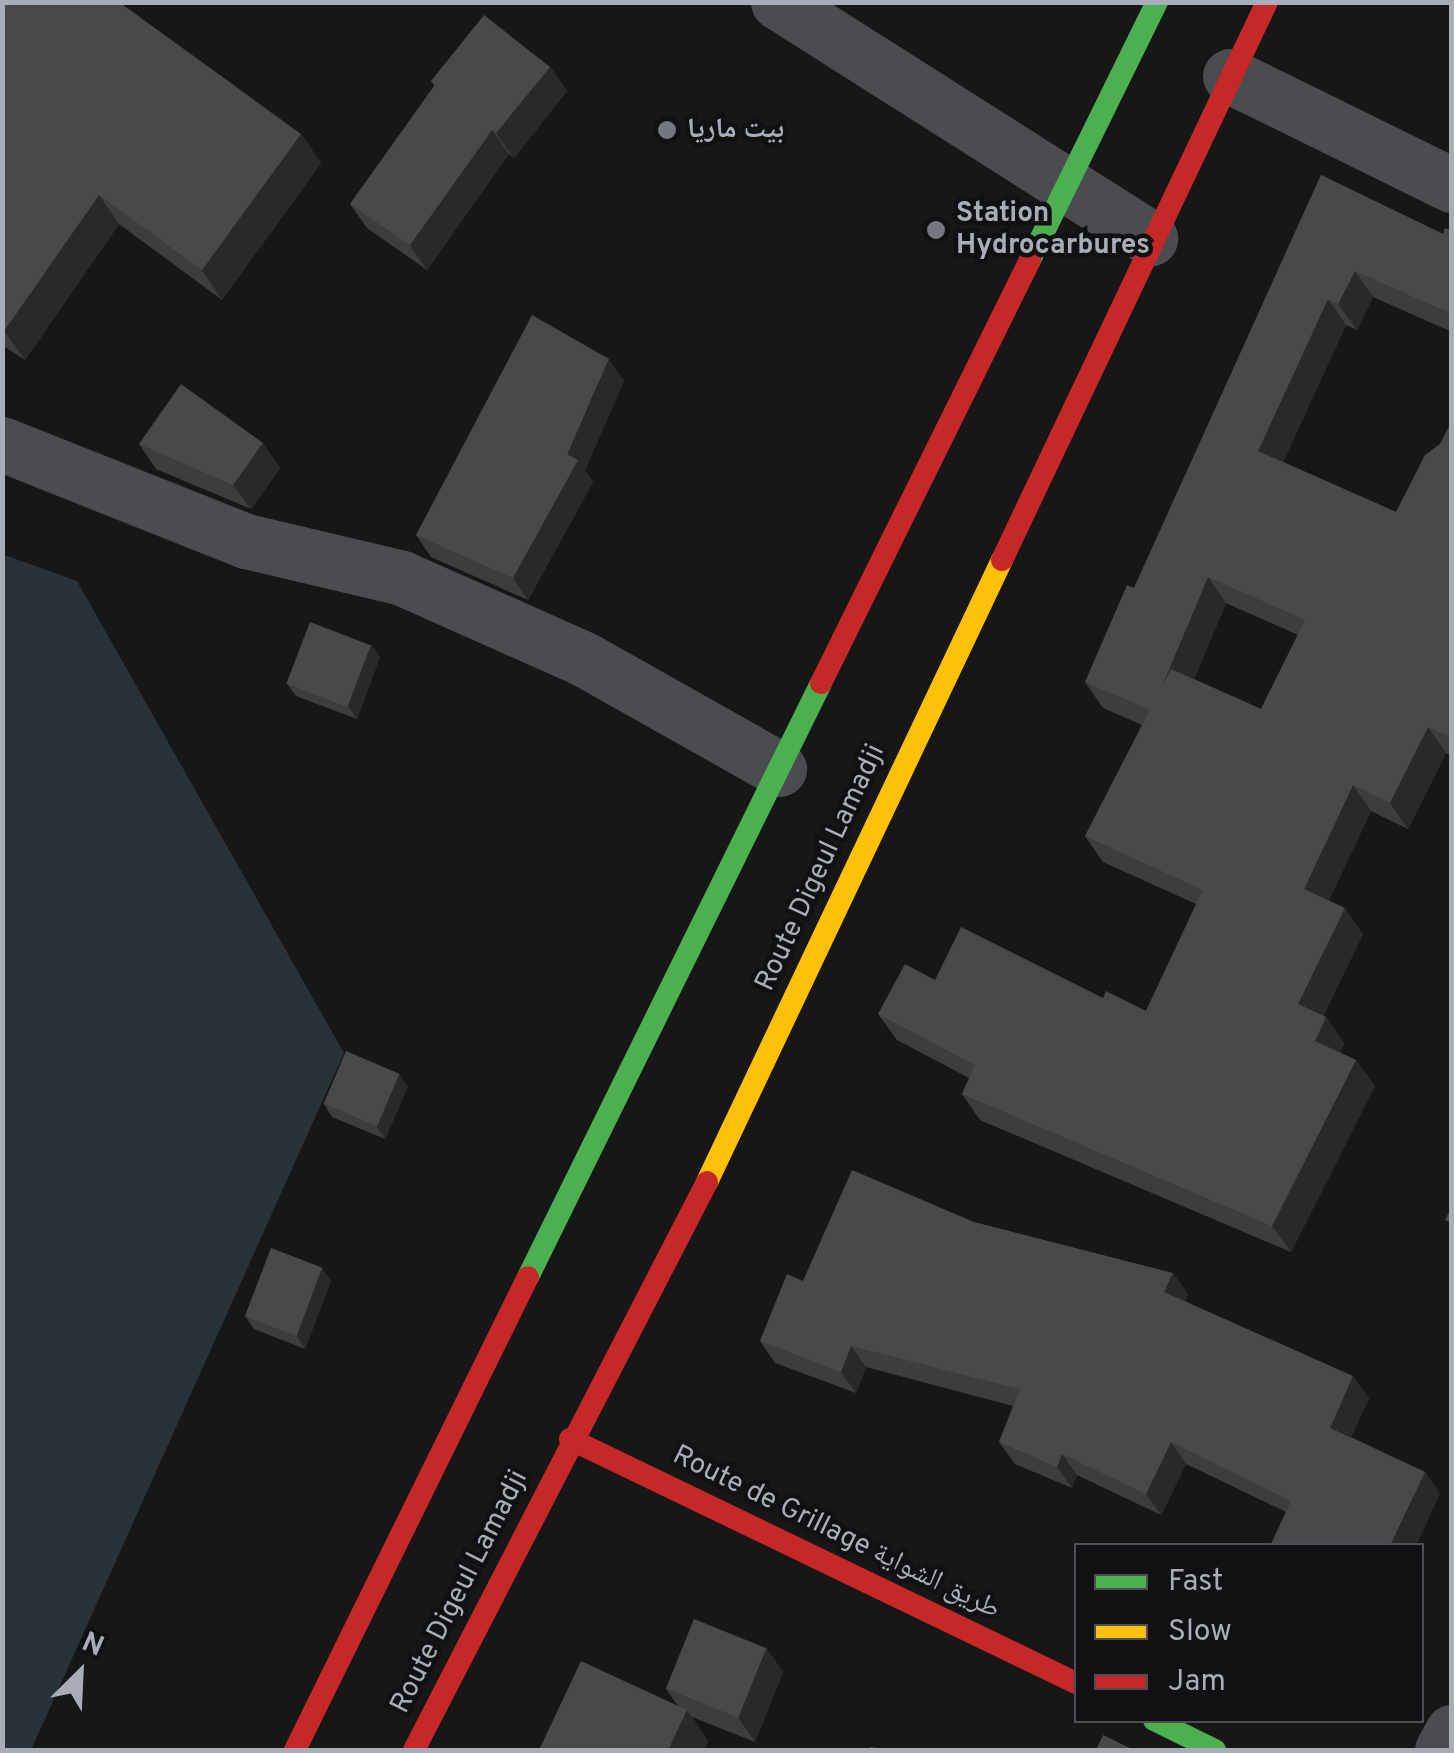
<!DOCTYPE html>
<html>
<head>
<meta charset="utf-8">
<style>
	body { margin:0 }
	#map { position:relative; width:1454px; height:1753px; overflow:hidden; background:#171717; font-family:Overpass,"Noto Naskh Arabic",sans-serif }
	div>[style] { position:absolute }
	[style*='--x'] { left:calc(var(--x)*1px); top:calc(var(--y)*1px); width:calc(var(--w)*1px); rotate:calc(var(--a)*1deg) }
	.water>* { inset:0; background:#2a3239 }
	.street>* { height:55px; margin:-27.5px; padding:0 27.5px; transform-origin:27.5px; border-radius:27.5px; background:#4b4c50 }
	.fast>* { height:22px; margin:-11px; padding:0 11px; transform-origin:11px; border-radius:11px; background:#4caf50 }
	.slow>* { height:22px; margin:-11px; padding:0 11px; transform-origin:11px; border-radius:11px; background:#ffc107 }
	.jam>* { height:22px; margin:-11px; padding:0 11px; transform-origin:11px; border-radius:11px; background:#c62828 }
	.wall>* { inset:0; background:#3d3d3f }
	.shaded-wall>* { inset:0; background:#29292a }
	.building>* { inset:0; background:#49494c; transform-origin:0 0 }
	.dots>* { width:28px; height:28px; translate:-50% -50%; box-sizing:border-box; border:5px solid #111113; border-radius:50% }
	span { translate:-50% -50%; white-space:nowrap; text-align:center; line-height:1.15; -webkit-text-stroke:9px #111113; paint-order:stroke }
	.poi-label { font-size:28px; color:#a8adb8; font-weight:700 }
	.left { translate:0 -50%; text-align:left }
	.street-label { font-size:28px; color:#a8adb8 }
	.frame { position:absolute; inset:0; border:5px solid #a8adb8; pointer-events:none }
	.legend { position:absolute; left:1074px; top:1543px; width:350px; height:180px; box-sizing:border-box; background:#111113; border:2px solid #4d4f55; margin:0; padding:12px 18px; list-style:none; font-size:30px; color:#a8adb8 }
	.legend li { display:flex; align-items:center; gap:20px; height:50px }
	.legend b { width:50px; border:2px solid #4d4f55 }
	.north { position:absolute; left:30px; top:1623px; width:100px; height:100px; -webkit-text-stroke:8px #111113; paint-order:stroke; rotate:24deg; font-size:28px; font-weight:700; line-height:40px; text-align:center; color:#a8adb8 }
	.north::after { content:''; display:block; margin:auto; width:35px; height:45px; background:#a8adb8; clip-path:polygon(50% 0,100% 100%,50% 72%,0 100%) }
</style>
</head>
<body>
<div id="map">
	<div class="water">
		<div style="clip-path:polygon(2px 554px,77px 581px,344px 1053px,31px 1750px,2px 1750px)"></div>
	</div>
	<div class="street">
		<div style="--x:778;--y:2;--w:441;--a:32.4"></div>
		<div style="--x:1230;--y:76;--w:247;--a:26.2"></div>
		<div style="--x:2;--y:444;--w:263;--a:21.7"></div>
		<div style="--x:246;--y:541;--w:160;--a:13.3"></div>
		<div style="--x:402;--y:578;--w:199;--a:24"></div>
		<div style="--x:584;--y:659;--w:224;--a:29.4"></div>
		<div style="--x:1442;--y:1750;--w:21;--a:-61"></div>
	</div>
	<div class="fast">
		<div style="--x:1030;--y:260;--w:288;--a:-63.8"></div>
		<div style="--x:528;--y:1277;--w:662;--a:-63.74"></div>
		<div style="--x:1154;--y:1720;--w:68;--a:26.2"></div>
	</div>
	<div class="slow">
		<div style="--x:707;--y:1182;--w:688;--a:-64.63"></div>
	</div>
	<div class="jam">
		<div style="--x:1002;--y:560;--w:618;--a:-64.6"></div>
		<div style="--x:821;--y:683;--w:472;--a:-63.7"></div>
		<div style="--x:570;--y:1439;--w:562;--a:25.74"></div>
		<div style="--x:295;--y:1750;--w:527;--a:-63.78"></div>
		<div style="--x:414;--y:1750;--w:639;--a:-62.71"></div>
	</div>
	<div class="wall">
		<div style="clip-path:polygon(2px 2px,301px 134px,321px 163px,222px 300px,119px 224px,25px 360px,2px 345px)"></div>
		<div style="clip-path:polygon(550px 67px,567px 91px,514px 158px,509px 154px,427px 270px,367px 228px,350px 204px,434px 86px,431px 81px)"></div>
		<div style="clip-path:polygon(evenodd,1321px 175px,1443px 234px,1452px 231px,1452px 332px,1373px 297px,1357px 330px,1346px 325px,1283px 462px,1396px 512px,1440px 444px,1452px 421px,1452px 756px,1446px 753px,1408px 829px,1371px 811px,1329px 900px,1363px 934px,1323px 1016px,1326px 1017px,1344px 1043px,1340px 1053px,1356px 1060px,1375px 1086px,1291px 1252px,980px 1120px,962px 1094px,969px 1078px,897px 1040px,878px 1014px,935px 980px,1103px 998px,1146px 1011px,1196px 904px,1103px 862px,1085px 836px,1142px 725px,1103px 708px,1085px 682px,1134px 588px,1321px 175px,1226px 603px,1298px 635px,1261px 709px,1194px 679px,1226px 603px)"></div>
		<div style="clip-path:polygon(624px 381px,585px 470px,593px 482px,528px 600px,431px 557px,416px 535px)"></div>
		<div style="clip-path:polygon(139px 444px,280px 468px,251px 509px,156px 469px)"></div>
		<div style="clip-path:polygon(371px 645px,380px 657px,357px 719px,296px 696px,287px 684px)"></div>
		<div style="clip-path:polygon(408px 1086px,385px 1139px,332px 1117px,324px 1104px)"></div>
		<div style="clip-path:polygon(974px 1222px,1188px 1294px,1185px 1301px,1369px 1398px,1351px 1437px,1425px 1472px,1440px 1494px,1286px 1512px,1186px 1464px,1161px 1515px,1077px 1475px,1072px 1488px,1015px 1464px,999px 1442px,1013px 1406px,866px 1367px,856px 1393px,775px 1363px,760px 1341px,803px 1281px)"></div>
		<div style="clip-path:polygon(331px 1281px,305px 1349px,254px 1329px,245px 1316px)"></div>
		<div style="clip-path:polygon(766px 1648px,783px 1672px,755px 1742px,692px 1717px,708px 1741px,704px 1750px,539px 1750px,678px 1706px,666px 1689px)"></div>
	</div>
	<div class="shaded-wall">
		<div style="clip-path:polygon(550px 67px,567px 91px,514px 158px,496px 133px)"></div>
		<div style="clip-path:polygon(492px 130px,509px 154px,427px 270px,410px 245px)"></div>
		<div style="clip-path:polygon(301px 134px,321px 163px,222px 300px,202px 270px)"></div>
		<div style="clip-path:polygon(99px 195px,119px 224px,25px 360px,4px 331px)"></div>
		<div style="clip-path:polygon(1355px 271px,1373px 297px,1357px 330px,1338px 304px)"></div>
		<div style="clip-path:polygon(1328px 299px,1346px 325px,1276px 477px,1258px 451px)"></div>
		<div style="clip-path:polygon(609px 359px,624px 381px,585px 470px,593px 482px,528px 600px,513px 578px)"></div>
		<div style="clip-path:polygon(263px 443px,280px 468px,251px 509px,233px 485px)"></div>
		<div style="clip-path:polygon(1208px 577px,1226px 603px,1180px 712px,1162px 686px)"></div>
		<div style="clip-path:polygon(371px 645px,380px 657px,357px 719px,348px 706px)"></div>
		<div style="clip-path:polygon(1428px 727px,1446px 753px,1408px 829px,1390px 803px)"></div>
		<div style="clip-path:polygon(1353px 785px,1371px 811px,1322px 915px,1304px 889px)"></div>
		<div style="clip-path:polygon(1345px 908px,1363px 934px,1317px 1030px,1298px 1004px)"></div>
		<div style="clip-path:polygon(1326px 1017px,1344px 1043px,1333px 1067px,1315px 1041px)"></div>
		<div style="clip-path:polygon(1356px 1060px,1375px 1086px,1291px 1252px,1272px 1226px)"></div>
		<div style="clip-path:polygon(399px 1074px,408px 1086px,385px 1139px,376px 1126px)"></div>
		<div style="clip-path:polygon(322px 1268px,331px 1281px,305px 1349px,297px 1336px)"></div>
		<div style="clip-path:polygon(1173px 1273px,1188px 1294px,1179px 1313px,1164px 1292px)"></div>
		<div style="clip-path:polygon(851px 1346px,866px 1367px,856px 1393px,841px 1372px)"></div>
		<div style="clip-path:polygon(1353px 1376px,1369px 1398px,1346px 1449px,1330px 1428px)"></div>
		<div style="clip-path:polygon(1171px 1442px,1186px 1464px,1161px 1515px,1146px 1494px)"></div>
		<div style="clip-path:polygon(1062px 1454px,1077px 1475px,1072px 1488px,1057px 1467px)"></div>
		<div style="clip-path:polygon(1425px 1472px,1440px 1494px,1416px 1546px,1390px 1546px)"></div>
		<div style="clip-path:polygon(766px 1648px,783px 1672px,755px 1742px,738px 1717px)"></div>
		<div style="clip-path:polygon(687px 1710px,708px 1741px,704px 1750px,668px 1750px)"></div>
	</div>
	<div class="building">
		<div style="clip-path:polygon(2px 2px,119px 2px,301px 134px,202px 270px,99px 195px,4px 331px,2px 330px)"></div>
		<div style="clip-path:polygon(484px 15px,550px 67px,496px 133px,492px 130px,410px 245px,350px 204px,435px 85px,431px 81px)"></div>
		<div style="clip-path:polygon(evenodd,1321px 175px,1443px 234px,1445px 228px,1452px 231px,1452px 314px,1355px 271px,1338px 304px,1328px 299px,1258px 451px,1396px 512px,1425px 455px,1440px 444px,1452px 421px,1452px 738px,1428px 727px,1390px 803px,1353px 785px,1304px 889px,1345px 908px,1298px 1004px,1326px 1017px,1315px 1041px,1356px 1060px,1272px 1226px,962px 1094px,975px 1065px,878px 1014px,905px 964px,935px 980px,961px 927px,1103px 998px,1106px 991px,1146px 1011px,1203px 890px,1085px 836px,1150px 710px,1085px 682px,1127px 585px,1134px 588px,1321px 175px,1208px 577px,1305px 620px,1261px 709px,1171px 669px,1162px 686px,1208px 577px)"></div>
		<div style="clip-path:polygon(532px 315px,609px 359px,567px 454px,578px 460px,513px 578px,416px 535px)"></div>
		<div style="clip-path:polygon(181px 384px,263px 443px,233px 485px,139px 444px)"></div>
		<div style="left:310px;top:622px;width:65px;height:66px;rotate:21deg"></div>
		<div style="left:346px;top:1051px;width:58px;height:57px;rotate:23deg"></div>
		<div style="clip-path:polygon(852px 1170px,974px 1222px,1173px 1273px,1164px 1292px,1353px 1376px,1330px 1428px,1425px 1472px,1390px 1546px,1270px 1546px,1291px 1501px,1171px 1442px,1146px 1494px,1062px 1454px,1057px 1467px,999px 1442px,1020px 1389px,851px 1346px,841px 1372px,760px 1341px,787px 1274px,803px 1281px)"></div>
		<div style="clip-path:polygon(1452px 1206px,1452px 1223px,1445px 1220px)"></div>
		<div style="left:271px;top:1248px;width:55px;height:73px;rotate:21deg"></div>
		<div style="left:694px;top:1619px;width:78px;height:75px;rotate:22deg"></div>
		<div style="clip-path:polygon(581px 1661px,687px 1710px,668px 1750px,539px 1750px)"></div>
		<div style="clip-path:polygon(1103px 1735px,1134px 1750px,1096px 1750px)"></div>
		<div style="clip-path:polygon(870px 1747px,894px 1750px,869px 1750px)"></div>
	</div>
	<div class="dots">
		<div style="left:667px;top:130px;background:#757880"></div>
		<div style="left:936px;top:230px;background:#757880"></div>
	</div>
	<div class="poi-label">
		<span class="left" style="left:687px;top:130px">بيت ماريا</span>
		<span class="left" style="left:956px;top:230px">Station<br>Hydrocarbures</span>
	</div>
	<div class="street-label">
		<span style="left:821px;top:868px;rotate:-65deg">Route Digeul Lamadji</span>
		<span style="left:836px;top:1533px;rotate:26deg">Route de Grillage طريق الشواية</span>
		<span style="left:460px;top:1592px;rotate:-63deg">Route Digeul Lamadji</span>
	</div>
	<div class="frame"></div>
	<ul class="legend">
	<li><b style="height:12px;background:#4caf50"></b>Fast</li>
	<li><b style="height:12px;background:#ffc107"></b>Slow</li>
	<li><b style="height:12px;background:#c62828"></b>Jam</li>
	</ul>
	<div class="north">N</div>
</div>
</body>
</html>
